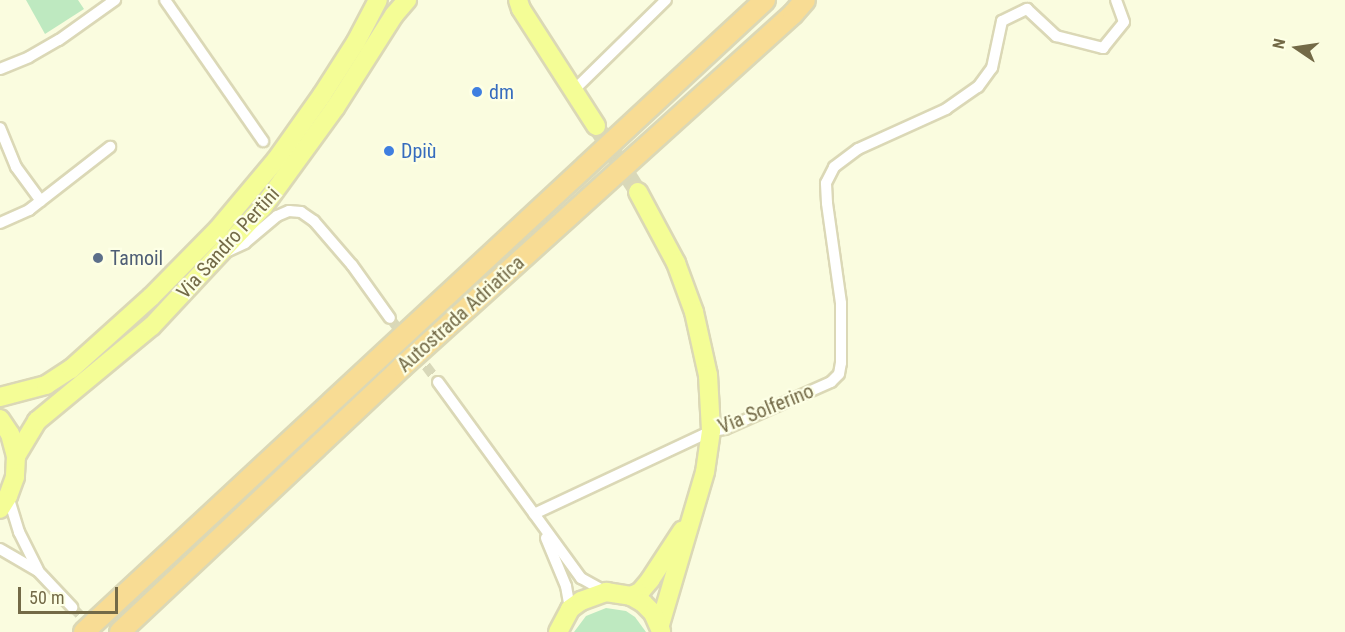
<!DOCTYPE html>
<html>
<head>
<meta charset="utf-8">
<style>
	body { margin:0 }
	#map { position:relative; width:1345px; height:632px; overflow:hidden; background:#fafcdf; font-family:"Roboto Condensed",sans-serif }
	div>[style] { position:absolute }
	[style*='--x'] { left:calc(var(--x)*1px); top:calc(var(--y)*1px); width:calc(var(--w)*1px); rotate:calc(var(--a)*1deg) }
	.green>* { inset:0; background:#bee9c0 }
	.minor-tunnel>* { height:10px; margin-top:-5px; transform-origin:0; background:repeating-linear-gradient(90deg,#d8d8b9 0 10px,transparent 0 15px) }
	.primary-tunnel>* { height:18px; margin-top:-9px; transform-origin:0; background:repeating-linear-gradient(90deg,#d8d8b9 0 18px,transparent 0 27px) }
	.roads { filter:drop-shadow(2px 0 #dbd8b6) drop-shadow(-2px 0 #dbd8b6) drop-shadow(0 2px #dbd8b6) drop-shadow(0 -2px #dbd8b6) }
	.minor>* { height:10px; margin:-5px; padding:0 5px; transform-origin:5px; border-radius:5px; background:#fff }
	.primary>* { height:18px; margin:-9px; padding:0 9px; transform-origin:9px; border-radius:9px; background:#f4fd96 }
	.motorway>* { height:20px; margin:-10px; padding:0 10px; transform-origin:10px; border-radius:10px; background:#f8dc94 }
	.dots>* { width:16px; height:16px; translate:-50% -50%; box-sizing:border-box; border:3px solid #fdffe5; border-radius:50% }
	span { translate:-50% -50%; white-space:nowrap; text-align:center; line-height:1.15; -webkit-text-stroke:4.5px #fdffe5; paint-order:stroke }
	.shop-label { font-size:20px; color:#366cbe }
	.left { translate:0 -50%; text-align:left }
	.street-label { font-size:20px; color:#736a47 }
	.service-label { font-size:20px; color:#4e5e75 }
	.north { position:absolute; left:1267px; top:18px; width:60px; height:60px; -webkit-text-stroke:4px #fdffe5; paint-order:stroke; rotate:283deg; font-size:16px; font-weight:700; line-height:24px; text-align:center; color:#736a47 }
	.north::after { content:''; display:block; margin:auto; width:21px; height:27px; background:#736a47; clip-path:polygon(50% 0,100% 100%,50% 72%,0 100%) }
	.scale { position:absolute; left:18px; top:587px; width:100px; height:27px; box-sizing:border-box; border:3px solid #736a47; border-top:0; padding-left:8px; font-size:18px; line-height:21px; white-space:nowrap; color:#736a47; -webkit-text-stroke:4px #fdffe5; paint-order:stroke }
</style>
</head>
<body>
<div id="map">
	<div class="green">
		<div style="clip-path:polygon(26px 0,78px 0,84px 9px,45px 34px)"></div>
		<div style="clip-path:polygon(606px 608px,626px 611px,635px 617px,646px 632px,574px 632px,586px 616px)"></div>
	</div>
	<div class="minor-tunnel">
		<div style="--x:390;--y:318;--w:80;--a:53.1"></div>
		<div style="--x:72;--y:607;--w:28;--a:45"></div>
	</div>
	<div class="primary-tunnel">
		<div style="--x:596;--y:126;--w:78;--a:57.5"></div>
	</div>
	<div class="roads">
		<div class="minor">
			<div style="--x:165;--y:0;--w:172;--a:55.2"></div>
			<div style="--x:0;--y:69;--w:31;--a:-22"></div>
			<div style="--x:29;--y:57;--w:34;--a:-30"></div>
			<div style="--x:59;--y:40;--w:69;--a:-35.5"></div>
			<div style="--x:573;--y:91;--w:130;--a:-44.4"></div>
			<div style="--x:0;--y:128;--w:42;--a:67.7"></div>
			<div style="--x:16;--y:167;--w:42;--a:53.7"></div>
			<div style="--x:0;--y:223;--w:32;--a:-24"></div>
			<div style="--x:29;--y:210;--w:103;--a:-37.9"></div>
			<div style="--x:226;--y:252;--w:21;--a:-25"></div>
			<div style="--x:245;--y:243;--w:42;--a:-40.2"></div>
			<div style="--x:277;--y:216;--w:13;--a:-23"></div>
			<div style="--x:289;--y:211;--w:12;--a:5"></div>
			<div style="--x:301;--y:212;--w:16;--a:35"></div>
			<div style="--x:314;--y:221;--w:58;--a:49.2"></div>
			<div style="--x:352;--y:265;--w:65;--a:54.4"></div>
			<div style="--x:438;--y:382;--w:243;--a:53.9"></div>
			<div style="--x:581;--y:578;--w:29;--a:29"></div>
			<div style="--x:8;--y:496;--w:38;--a:73"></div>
			<div style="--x:19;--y:532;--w:42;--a:63.4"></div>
			<div style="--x:534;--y:514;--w:195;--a:-25.1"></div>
			<div style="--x:711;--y:431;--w:14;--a:-8"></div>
			<div style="--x:725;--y:429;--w:116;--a:-23.9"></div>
			<div style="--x:831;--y:382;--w:11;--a:-45"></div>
			<div style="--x:839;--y:374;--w:11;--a:-80"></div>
			<div style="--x:841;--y:363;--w:60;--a:-90"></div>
			<div style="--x:841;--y:303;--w:101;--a:-98"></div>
			<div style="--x:827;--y:203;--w:20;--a:-93"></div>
			<div style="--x:826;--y:183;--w:18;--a:-63"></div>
			<div style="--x:834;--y:167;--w:30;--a:-37"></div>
			<div style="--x:858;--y:149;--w:97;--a:-24.4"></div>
			<div style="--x:946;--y:109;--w:39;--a:-35"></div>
			<div style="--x:978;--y:87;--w:24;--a:-54"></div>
			<div style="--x:992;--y:68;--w:48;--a:-78"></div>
			<div style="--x:1002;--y:21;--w:28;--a:-26"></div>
			<div style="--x:1027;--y:9;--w:40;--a:43"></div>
			<div style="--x:1056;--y:36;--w:49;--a:14.3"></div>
			<div style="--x:1103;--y:48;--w:33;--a:-51"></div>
			<div style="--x:1124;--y:22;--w:23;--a:-110"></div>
			<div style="--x:546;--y:538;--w:52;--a:67.4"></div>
			<div style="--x:566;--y:586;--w:23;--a:80"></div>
			<div style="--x:0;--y:549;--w:44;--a:30.1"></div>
			<div style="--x:38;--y:571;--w:50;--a:46.6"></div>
		</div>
		<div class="primary">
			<div style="--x:518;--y:0;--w:9;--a:72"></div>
			<div style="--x:521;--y:9;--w:139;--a:57.3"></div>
			<div style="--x:638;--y:192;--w:81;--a:61.8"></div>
			<div style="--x:676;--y:263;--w:52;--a:69.8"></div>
			<div style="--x:694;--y:312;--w:65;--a:77.5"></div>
			<div style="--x:708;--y:375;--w:56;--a:86.9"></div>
			<div style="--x:711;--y:431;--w:41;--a:98.3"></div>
			<div style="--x:705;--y:472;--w:159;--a:106.4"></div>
			<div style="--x:0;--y:397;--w:48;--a:-14.6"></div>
			<div style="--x:46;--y:385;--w:30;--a:-33"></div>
			<div style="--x:71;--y:369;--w:108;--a:-42"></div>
			<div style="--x:151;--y:297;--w:95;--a:-45.4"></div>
			<div style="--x:218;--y:229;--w:90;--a:-50"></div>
			<div style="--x:276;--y:160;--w:80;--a:-54.7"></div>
			<div style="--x:322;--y:95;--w:63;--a:-57.3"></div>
			<div style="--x:356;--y:42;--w:47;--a:-62.4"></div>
			<div style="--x:0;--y:419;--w:18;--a:56"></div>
			<div style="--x:10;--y:434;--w:23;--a:75"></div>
			<div style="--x:16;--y:456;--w:21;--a:93"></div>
			<div style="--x:15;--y:477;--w:20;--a:110"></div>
			<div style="--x:8;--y:496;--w:15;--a:122"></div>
			<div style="--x:16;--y:456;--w:41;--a:-59"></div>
			<div style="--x:37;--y:421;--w:149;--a:-39.6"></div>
			<div style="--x:152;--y:326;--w:163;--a:-47"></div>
			<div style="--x:263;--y:207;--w:122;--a:-54"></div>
			<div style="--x:335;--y:108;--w:110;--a:-57.6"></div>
			<div style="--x:394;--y:15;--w:20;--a:-49"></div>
			<div style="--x:631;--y:596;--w:10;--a:-24"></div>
			<div style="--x:640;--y:592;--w:16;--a:-50"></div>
			<div style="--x:650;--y:580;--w:59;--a:-56.9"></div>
			<div style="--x:558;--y:632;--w:26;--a:-62"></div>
			<div style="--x:570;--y:609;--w:14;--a:-36"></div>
			<div style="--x:581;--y:601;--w:27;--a:-20"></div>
			<div style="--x:606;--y:592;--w:25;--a:9"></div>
			<div style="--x:631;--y:596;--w:14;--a:30"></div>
			<div style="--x:643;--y:603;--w:14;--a:45"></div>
			<div style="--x:653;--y:613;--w:20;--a:66"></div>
		</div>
		<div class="motorway">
			<div style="--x:84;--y:632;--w:929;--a:-42.86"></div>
			<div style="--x:120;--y:632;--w:387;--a:-43.2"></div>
			<div style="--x:402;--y:367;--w:527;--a:-42.08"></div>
			<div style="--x:793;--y:14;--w:18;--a:-49"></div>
		</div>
	</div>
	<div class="dots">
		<div style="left:477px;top:92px;background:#3f7fe0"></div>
		<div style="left:389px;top:151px;background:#3f7fe0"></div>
		<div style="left:98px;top:258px;background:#5c6f8a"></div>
	</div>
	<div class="shop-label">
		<span class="left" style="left:489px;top:92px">dm</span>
		<span class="left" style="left:401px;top:151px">Dpiù</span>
	</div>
	<div class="street-label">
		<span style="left:228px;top:243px;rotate:-48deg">Via Sandro Pertini</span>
		<span style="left:461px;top:314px;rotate:-42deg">Autostrada Adriatica</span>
		<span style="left:766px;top:409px;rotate:-22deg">Via Solferino</span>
	</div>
	<div class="service-label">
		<span class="left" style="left:110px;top:258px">Tamoil</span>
	</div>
	<div class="north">N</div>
	<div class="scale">50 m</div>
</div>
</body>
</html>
